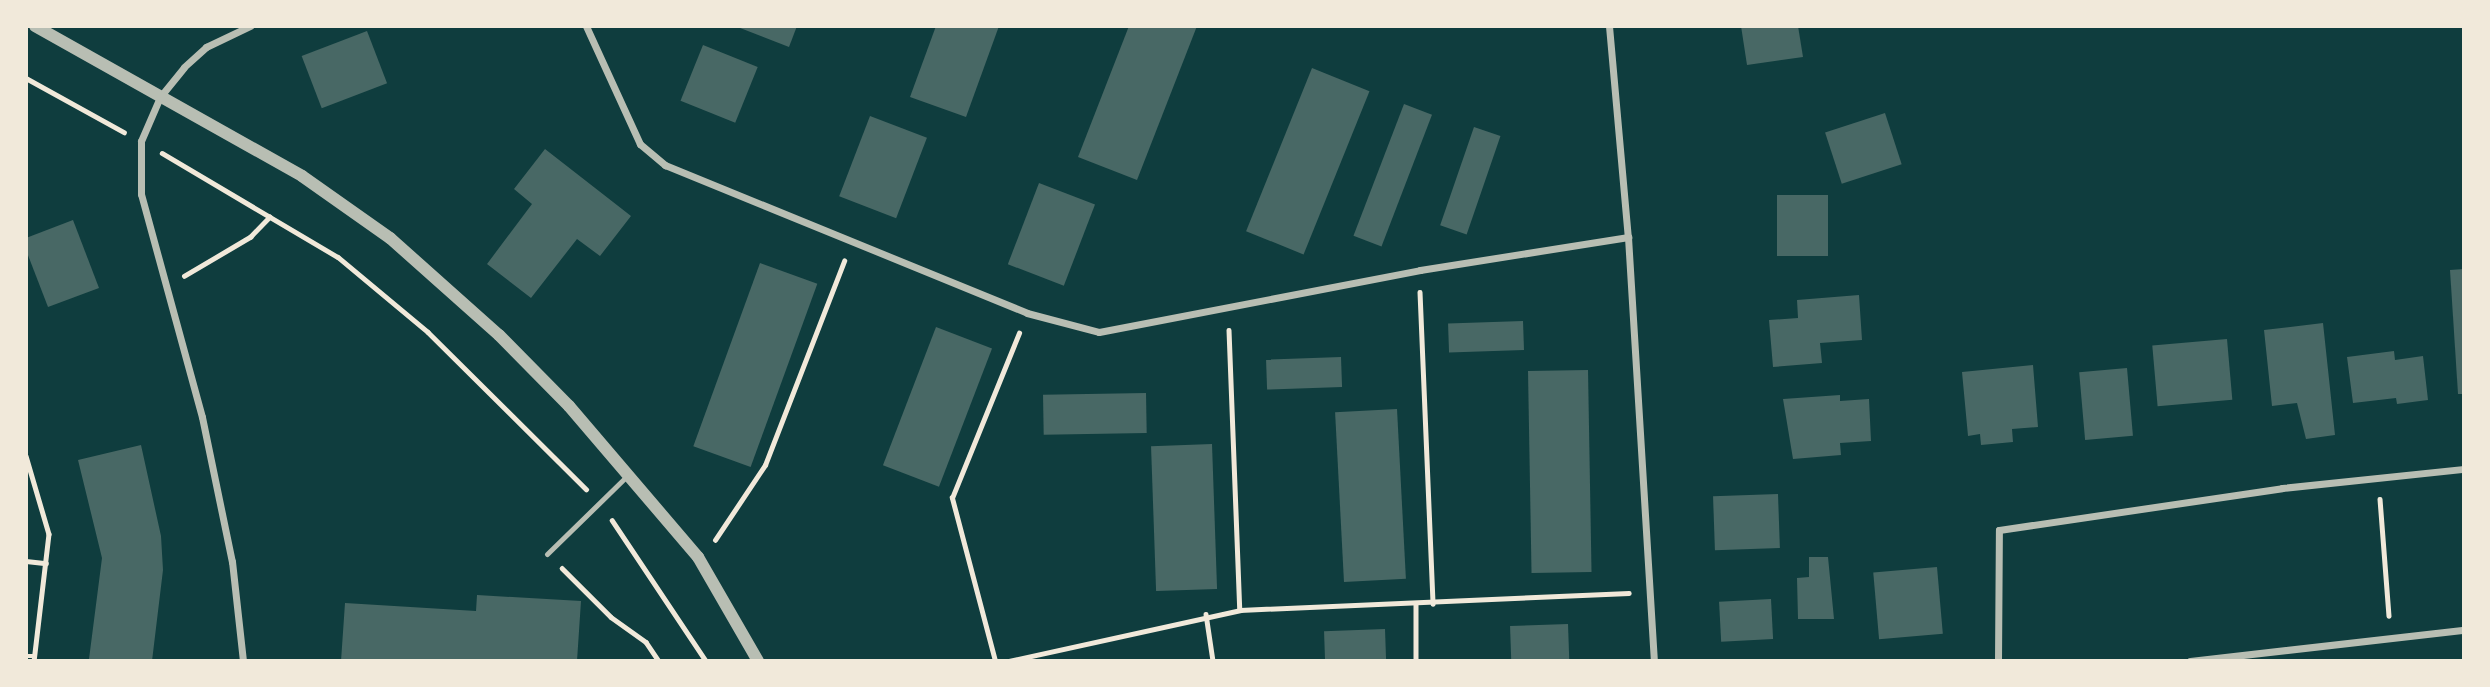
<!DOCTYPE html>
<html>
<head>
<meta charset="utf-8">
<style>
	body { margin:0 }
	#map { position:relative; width:2490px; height:687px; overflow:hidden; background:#0f3d3e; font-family:"IBM Plex Sans",sans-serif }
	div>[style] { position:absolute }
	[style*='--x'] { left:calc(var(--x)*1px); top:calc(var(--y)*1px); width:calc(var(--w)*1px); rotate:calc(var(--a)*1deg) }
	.building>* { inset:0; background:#486865; transform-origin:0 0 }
	.path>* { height:4.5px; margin:-2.25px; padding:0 2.25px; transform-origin:2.25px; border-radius:2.25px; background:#f1e9da }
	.service>* { height:5px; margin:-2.5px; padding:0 2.5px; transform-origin:2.5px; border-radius:2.5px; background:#b8beb3 }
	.minor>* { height:7px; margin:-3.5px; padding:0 3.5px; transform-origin:3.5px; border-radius:3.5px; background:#b8beb3 }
	.tertiary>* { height:12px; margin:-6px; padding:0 6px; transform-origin:6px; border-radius:6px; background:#b8beb3 }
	span { translate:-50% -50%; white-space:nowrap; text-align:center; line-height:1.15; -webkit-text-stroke:7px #f1e9da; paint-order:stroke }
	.frame { position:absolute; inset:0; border:28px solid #f1e9da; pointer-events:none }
</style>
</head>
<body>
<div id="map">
	<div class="building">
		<div style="clip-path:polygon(735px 26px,797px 26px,789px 47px)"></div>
		<div style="clip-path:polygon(936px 26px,999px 26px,966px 117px,910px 97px)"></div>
		<div style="clip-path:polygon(1129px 26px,1197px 26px,1137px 180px,1078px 157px)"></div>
		<div style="clip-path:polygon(1741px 26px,1798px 26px,1803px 57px,1747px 65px)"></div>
		<div style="left:367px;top:31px;width:56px;height:70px;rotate:69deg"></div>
		<div style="left:703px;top:45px;width:59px;height:60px;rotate:22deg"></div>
		<div style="left:1312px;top:68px;width:62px;height:176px;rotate:22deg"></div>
		<div style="left:1404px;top:104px;width:30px;height:141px;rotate:21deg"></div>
		<div style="left:1885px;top:113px;width:54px;height:63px;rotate:72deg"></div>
		<div style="left:870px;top:116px;width:61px;height:86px;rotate:21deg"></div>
		<div style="left:1474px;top:127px;width:28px;height:104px;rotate:19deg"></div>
		<div style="clip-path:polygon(545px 149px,631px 216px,600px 256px,577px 239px,531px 298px,487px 264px,532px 204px,514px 189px)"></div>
		<div style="left:1039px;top:183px;width:60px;height:87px;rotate:21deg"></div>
		<div style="left:1777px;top:195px;width:51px;height:61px"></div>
		<div style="clip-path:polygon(73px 220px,99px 288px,48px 307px,26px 250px,26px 238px)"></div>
		<div style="left:760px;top:263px;width:61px;height:195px;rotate:20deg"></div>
		<div style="clip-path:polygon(2464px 269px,2464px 394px,2458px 394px,2450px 270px)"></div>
		<div style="clip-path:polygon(1859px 295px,1862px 340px,1820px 343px,1822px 363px,1773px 367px,1769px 320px,1798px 318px,1797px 300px)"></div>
		<div style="left:1523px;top:321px;width:29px;height:75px;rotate:88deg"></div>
		<div style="clip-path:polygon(2323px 323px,2335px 435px,2306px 439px,2297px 403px,2272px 406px,2264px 330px)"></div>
		<div style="left:936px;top:327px;width:60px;height:148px;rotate:21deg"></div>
		<div style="left:2227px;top:339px;width:61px;height:75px;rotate:85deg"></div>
		<div style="clip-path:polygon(2394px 351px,2395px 360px,2423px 356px,2428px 400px,2397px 404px,2396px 398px,2353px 403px,2347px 357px)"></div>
		<div style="left:1341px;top:357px;width:30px;height:75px;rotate:88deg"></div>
		<div style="clip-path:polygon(2033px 365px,2038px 427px,2012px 429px,2013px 442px,1981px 445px,1980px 434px,1968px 436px,1962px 372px)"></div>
		<div style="left:2127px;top:368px;width:68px;height:48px;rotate:85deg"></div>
		<div style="left:1588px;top:370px;width:202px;height:60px;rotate:89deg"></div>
		<div style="left:1146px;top:393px;width:40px;height:103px;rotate:89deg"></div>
		<div style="clip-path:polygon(1840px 395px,1840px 401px,1869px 399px,1871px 441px,1840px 443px,1841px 455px,1793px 459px,1783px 399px)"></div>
		<div style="left:1397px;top:409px;width:170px;height:62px;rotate:87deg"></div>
		<div style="left:1212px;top:444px;width:145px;height:61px;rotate:88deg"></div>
		<div style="clip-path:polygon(141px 445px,161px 536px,163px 570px,152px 661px,89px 659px,102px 558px,78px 460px)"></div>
		<div style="left:1778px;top:494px;width:54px;height:65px;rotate:88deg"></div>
		<div style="clip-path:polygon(1809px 557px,1828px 557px,1834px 619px,1798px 619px,1797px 578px,1809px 577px)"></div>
		<div style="left:1937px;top:567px;width:67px;height:64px;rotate:85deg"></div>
		<div style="clip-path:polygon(477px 595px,581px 601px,577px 661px,341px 661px,345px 603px,476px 611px)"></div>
		<div style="left:1771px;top:599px;width:40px;height:52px;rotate:87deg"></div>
		<div style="left:1568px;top:624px;width:37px;height:58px;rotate:88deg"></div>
		<div style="left:1385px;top:629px;width:32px;height:61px;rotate:88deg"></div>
	</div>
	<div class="path">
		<div style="--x:26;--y:78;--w:112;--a:28.9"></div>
		<div style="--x:162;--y:153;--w:204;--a:30.6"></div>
		<div style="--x:338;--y:257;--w:117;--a:39.8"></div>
		<div style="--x:428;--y:332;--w:223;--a:44.8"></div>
		<div style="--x:184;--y:276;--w:77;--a:-30.6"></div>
		<div style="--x:250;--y:237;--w:28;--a:-46"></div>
		<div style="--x:1420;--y:292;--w:312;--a:87.6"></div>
		<div style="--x:1229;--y:330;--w:280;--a:87.8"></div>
		<div style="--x:26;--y:456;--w:81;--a:73.6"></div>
		<div style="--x:49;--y:534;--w:128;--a:96.7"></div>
		<div style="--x:2380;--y:499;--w:117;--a:85.6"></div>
		<div style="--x:612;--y:520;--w:169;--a:56.3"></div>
		<div style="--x:715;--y:540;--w:90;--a:-56.3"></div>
		<div style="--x:765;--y:465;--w:219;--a:-68.8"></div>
		<div style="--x:26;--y:561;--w:20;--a:6"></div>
		<div style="--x:562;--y:568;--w:69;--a:45"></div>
		<div style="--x:611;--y:617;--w:43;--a:35.5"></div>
		<div style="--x:646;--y:642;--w:23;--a:56"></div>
		<div style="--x:1416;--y:603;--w:58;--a:90"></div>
		<div style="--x:1206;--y:614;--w:48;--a:81.5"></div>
		<div style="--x:26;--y:656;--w:9;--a:0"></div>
		<div style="--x:995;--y:661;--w:169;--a:-104.8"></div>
		<div style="--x:952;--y:498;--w:178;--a:-67.9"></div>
		<div style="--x:1009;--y:661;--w:237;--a:-12.4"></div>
		<div style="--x:1240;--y:610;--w:389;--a:-2.5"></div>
	</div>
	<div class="service">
		<div style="--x:547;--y:554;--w:113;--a:-44.3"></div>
	</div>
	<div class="minor">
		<div style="--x:586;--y:26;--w:130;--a:65.4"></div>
		<div style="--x:640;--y:144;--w:33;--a:40"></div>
		<div style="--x:665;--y:165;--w:391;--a:22.2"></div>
		<div style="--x:1027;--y:313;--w:74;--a:14.8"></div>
		<div style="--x:1099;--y:332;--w:327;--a:-10.9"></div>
		<div style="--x:1420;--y:270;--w:211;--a:-9"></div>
		<div style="--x:1609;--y:26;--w:212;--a:84.9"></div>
		<div style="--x:1628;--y:237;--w:425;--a:86.5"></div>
		<div style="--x:243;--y:661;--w:100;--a:-96.3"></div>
		<div style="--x:232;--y:562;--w:148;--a:-101.7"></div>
		<div style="--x:202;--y:417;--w:231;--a:-105.3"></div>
		<div style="--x:141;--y:194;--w:53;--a:-90"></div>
		<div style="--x:141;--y:141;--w:48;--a:-66.6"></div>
		<div style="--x:160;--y:97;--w:38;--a:-51"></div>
		<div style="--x:184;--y:67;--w:30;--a:-42"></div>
		<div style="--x:206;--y:47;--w:49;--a:-25.5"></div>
		<div style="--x:1998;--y:661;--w:131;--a:-89.6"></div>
		<div style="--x:1999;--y:530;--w:286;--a:-8.4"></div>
		<div style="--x:2282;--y:488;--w:183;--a:-6"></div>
		<div style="--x:2190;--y:661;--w:276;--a:-6.5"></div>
	</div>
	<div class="tertiary">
		<div style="--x:35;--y:26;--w:306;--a:29.3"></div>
		<div style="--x:302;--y:176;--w:108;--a:35.2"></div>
		<div style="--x:390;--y:238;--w:146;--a:41.7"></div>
		<div style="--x:499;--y:335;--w:100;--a:45.4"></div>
		<div style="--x:569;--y:406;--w:199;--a:49.5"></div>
		<div style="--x:698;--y:557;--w:120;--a:60"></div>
	</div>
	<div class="frame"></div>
</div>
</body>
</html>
